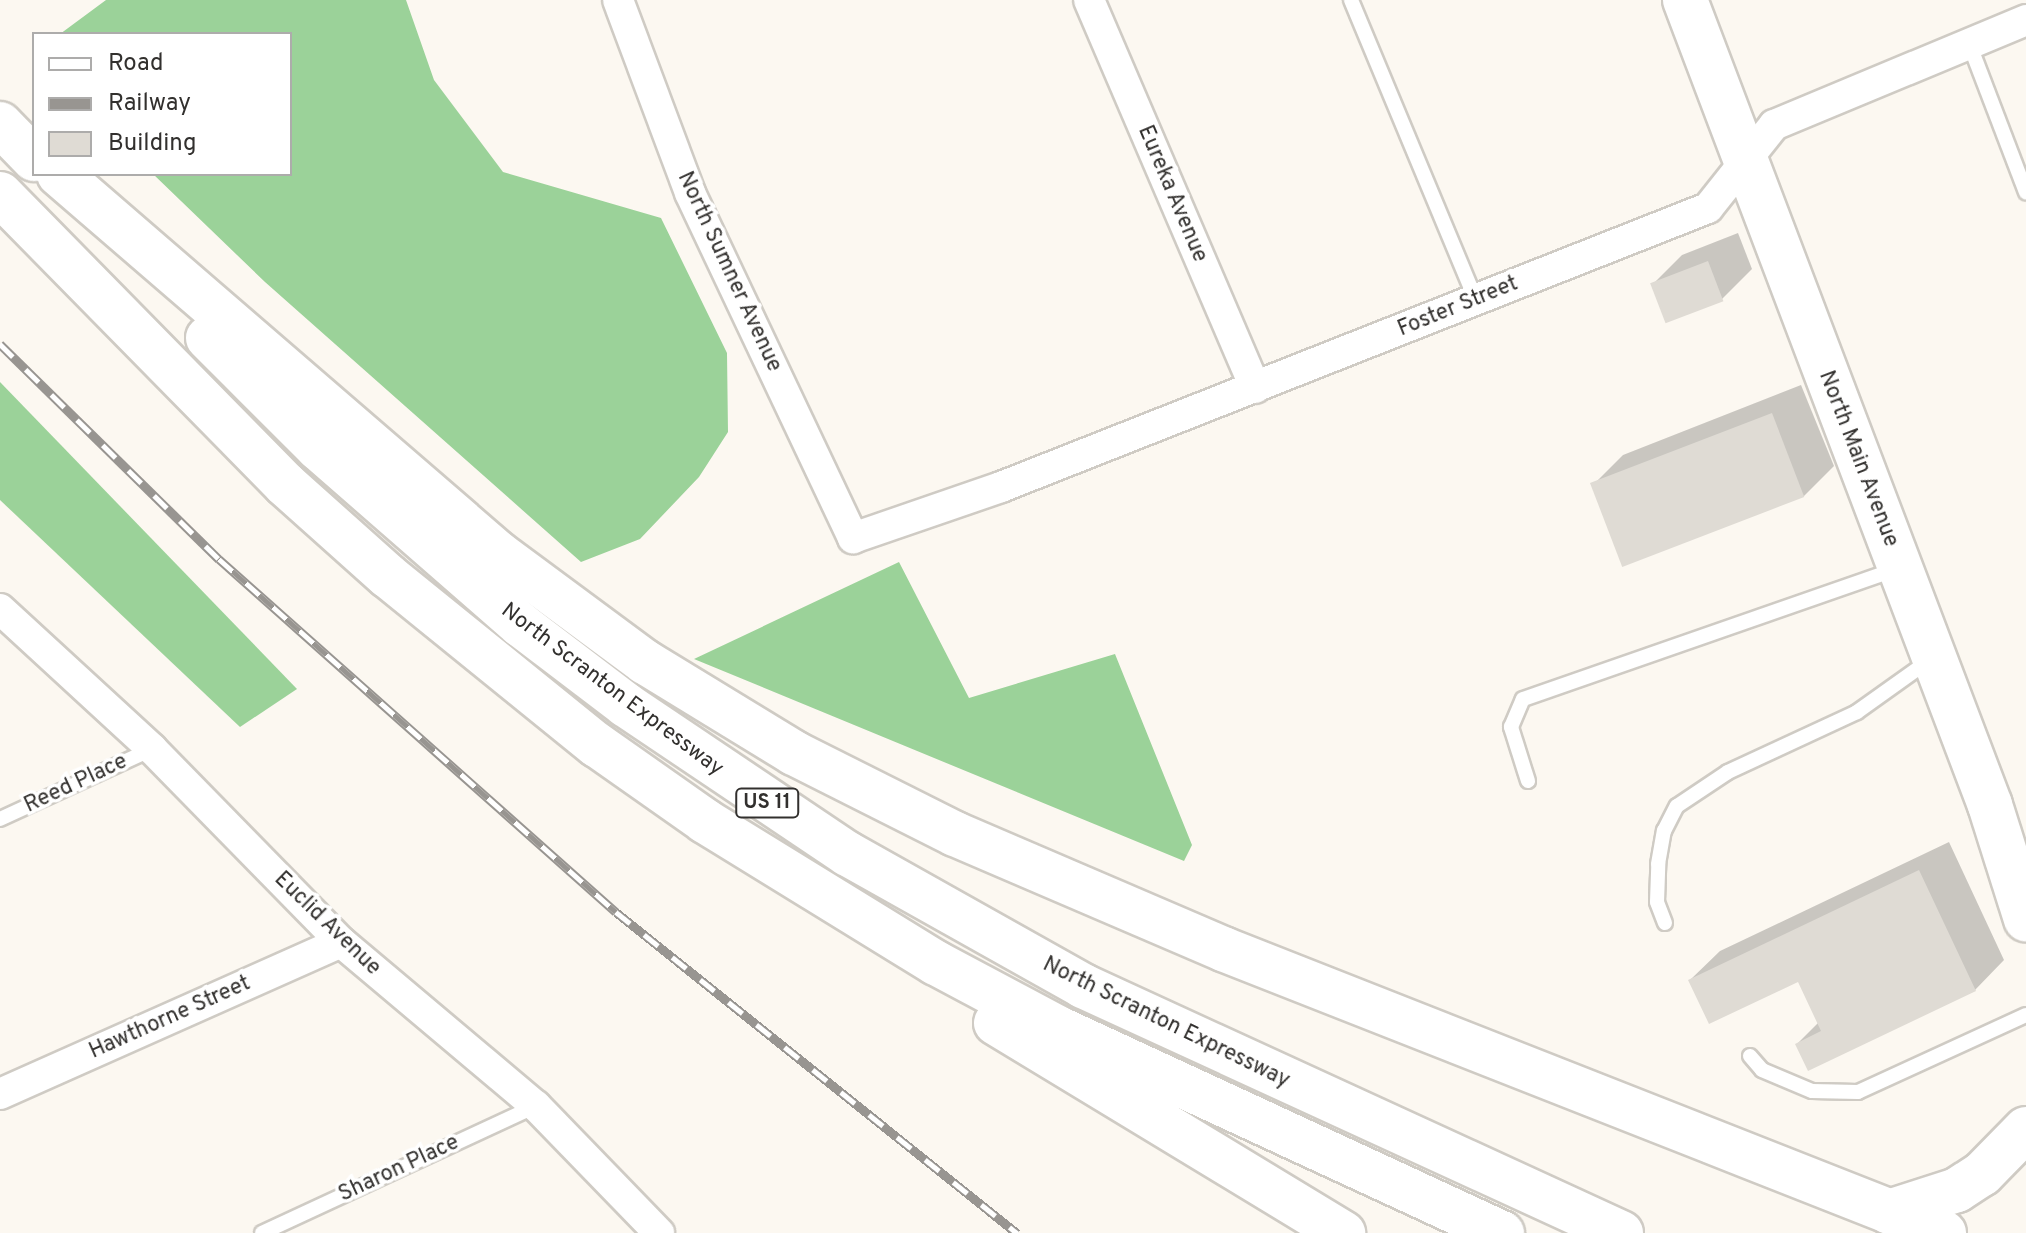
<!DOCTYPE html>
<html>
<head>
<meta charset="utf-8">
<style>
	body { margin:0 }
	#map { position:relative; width:2026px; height:1233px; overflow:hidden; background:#fcf8f1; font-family:Overpass,sans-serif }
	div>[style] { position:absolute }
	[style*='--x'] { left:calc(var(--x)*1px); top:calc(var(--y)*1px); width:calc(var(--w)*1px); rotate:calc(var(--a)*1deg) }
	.forest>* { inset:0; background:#9bd299 }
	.shadow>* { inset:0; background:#0003 }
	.building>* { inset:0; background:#dfdbd4; transform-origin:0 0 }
	.roads { filter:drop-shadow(2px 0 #cfcbc4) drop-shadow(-2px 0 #cfcbc4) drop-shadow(0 2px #cfcbc4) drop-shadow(0 -2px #cfcbc4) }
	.service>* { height:14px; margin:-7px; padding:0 7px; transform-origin:7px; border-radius:7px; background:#fff }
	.minor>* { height:30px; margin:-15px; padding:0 15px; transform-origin:15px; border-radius:15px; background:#fff }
	.primary>* { height:44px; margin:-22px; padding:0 22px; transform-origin:22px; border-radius:22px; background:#fff }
	.motorway>* { height:44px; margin:-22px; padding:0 22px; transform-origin:22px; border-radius:22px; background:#fff }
	.rail>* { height:9px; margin-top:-4.5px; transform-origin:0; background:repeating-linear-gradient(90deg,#fff 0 18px,#989591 0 36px); box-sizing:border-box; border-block:2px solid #989591 }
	span { translate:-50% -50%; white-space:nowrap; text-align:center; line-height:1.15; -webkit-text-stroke:7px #fff; paint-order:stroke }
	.shield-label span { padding:2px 6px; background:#fff; border:2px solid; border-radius:6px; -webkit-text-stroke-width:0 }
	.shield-label { font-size:20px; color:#32302e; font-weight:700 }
	.street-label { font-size:22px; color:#32302e }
	.legend { position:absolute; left:32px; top:32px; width:260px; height:144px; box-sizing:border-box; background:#fff; border:2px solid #adacab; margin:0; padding:10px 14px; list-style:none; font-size:24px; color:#32302e }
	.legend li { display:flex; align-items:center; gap:16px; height:40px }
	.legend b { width:40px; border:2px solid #adacab }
</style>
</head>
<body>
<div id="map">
	<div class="forest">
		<div style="clip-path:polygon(106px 0,406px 0,434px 80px,503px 172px,661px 218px,727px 353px,728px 432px,699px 477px,640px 539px,581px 562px,265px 282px,153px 174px,290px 174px,290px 34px,60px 34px)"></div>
		<div style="clip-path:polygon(0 382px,297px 689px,240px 727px,0 500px)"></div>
		<div style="clip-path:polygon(899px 562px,969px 698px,1115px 654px,1192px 845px,1184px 861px,694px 659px)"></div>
	</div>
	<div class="shadow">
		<div style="clip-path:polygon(1738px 233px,1752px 269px,1722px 299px,1667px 320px,1653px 284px,1682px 255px)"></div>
		<div style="clip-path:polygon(1801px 385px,1834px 466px,1804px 496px,1593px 485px,1623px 455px)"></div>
		<div style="clip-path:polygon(1949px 842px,2004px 960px,1975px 990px,1797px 1044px,1819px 1022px,1799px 979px,1690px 980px,1720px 951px)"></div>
	</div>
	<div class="building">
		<div style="left:1708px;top:261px;width:43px;height:62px;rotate:69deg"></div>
		<div style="left:1772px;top:413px;width:90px;height:195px;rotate:69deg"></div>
		<div style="clip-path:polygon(1919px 870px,1976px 991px,1808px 1071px,1795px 1044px,1821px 1031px,1798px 982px,1709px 1024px,1688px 980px)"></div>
	</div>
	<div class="roads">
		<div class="service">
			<div style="--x:1351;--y:0;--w:325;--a:67.4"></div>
			<div style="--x:1969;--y:43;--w:160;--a:69.1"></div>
			<div style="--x:1528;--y:781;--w:57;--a:-107.5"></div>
			<div style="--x:1511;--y:727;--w:30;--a:-67"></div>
			<div style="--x:1523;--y:699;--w:395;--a:-19.2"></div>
			<div style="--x:0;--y:819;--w:167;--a:-24.7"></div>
			<div style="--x:1665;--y:923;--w:22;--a:-111"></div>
			<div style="--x:1657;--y:902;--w:38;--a:-88"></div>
			<div style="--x:1658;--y:864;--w:34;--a:-80"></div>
			<div style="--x:1664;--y:831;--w:28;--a:-63"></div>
			<div style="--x:1677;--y:806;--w:61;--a:-33.7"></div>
			<div style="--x:1728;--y:772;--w:142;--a:-24.9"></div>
			<div style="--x:1857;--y:712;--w:90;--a:-35.5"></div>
			<div style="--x:1750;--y:1056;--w:18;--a:49"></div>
			<div style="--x:1762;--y:1070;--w:54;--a:22.8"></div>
			<div style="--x:1812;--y:1091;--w:46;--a:1.2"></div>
			<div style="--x:1858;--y:1092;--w:185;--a:-24.6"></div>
			<div style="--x:262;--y:1233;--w:301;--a:-24.9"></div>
		</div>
		<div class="minor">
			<div style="--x:618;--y:0;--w:206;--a:69.5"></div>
			<div style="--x:690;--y:193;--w:382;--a:64.7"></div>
			<div style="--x:853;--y:538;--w:157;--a:-19"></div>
			<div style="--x:1001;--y:487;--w:760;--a:-21.54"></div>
			<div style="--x:1708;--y:208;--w:106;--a:-51.5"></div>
			<div style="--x:1774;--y:125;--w:273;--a:-22.6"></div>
			<div style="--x:1089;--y:0;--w:422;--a:66.8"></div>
			<div style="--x:0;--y:609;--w:207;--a:42.6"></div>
			<div style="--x:152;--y:749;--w:270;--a:45.6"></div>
			<div style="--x:341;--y:942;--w:255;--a:40.1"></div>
			<div style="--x:536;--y:1106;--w:177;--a:45.9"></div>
			<div style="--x:0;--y:1094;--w:373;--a:-24"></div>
		</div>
		<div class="primary">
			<div style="--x:1685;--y:0;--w:861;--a:69.25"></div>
			<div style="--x:1990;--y:805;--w:120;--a:72.5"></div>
		</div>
		<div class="motorway">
			<div style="--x:0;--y:124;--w:49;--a:45.8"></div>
			<div style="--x:59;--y:174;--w:581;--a:40.82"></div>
			<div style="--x:499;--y:554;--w:182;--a:36.5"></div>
			<div style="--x:645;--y:662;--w:175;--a:31.4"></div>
			<div style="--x:794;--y:753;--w:180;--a:26.7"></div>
			<div style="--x:955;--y:834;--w:292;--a:23.2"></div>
			<div style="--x:1223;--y:949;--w:775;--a:21.5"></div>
			<div style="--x:0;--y:194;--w:407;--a:45.5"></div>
			<div style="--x:285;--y:484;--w:138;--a:41.8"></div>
			<div style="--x:388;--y:576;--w:269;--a:39"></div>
			<div style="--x:597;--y:745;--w:132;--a:35.1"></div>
			<div style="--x:705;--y:821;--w:271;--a:31.6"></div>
			<div style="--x:936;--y:963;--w:140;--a:28"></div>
			<div style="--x:1060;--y:1029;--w:487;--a:24.8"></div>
			<div style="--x:208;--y:338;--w:156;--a:45"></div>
			<div style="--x:318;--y:448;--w:269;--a:41.1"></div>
			<div style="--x:521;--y:625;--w:132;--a:37.3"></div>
			<div style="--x:626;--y:705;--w:267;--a:33.9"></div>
			<div style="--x:848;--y:854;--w:270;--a:29.3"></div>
			<div style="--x:1083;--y:986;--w:592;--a:24.66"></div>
			<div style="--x:996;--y:1023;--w:406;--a:31.2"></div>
			<div style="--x:1889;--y:1212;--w:71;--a:-17.9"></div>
			<div style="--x:1957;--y:1190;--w:30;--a:-33"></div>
			<div style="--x:1982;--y:1174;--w:63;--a:-45.6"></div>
		</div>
	</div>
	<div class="rail">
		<div style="--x:0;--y:344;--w:307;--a:44.5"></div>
		<div style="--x:219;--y:559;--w:531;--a:41.64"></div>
		<div style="--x:616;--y:912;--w:514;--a:38.68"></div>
	</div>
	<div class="shield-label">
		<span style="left:767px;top:803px">US 11</span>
	</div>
	<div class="street-label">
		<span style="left:1172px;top:194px;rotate:67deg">Eureka Avenue</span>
		<span style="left:729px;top:272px;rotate:65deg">North Sumner Avenue</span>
		<span style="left:1458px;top:307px;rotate:-22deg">Foster Street</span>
		<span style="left:1858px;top:459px;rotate:69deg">North Main Avenue</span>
		<span style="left:612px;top:690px;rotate:37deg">North Scranton Expressway</span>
		<span style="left:76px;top:784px;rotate:-25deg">Reed Place</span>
		<span style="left:327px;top:924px;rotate:44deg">Euclid Avenue</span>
		<span style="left:170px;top:1018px;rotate:-24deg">Hawthorne Street</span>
		<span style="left:1166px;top:1023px;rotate:26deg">North Scranton Expressway</span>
		<span style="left:399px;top:1169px;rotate:-25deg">Sharon Place</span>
	</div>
	<ul class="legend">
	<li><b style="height:10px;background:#fff"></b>Road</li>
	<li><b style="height:10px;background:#989591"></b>Railway</li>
	<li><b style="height:22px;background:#dfdbd4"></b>Building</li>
	</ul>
</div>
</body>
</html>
